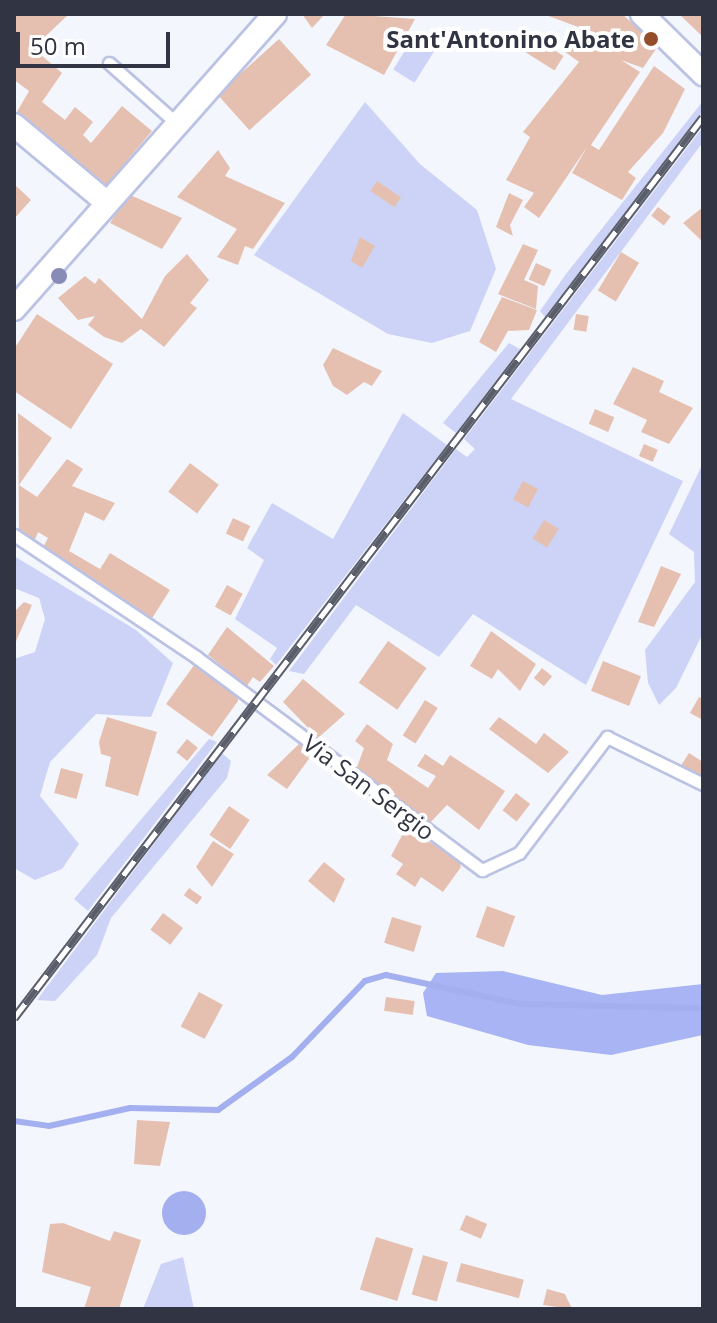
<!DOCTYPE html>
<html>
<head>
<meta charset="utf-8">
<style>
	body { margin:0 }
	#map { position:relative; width:717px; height:1323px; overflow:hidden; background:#f4f6fd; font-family:"Open Sans",sans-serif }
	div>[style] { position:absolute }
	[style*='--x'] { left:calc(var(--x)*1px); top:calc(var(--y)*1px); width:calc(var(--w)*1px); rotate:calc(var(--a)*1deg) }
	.green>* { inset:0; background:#ccd3f6; transform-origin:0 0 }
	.forest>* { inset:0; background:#a8b4f4 }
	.water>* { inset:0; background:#a4afef }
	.round { border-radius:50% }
	.stream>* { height:6px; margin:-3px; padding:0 3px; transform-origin:3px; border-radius:3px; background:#a4afef }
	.building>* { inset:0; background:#e5c0b0; transform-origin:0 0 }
	.roads { filter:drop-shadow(2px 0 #bbc2e3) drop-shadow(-2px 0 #bbc2e3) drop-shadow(0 2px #bbc2e3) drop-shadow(0 -2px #bbc2e3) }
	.service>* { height:11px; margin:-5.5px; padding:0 5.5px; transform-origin:5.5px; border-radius:5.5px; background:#fff }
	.minor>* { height:22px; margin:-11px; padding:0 11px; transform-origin:11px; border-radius:11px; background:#fff }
	.rail>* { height:9px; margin-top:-4.5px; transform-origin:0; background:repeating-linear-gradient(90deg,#fff 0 18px,#5a5d6a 0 36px); box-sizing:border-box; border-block:2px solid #5a5d6a }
	.trees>* { width:16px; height:16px; margin:-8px; border-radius:50%; background:#888bb7 }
	.dots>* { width:22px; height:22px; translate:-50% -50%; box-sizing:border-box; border:4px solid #fff; border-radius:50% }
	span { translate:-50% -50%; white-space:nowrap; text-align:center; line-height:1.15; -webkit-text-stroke:8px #fff; paint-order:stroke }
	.poi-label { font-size:24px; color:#313442; font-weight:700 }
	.right { translate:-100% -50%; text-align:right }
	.street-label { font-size:24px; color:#313442 }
	.frame { position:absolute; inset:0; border:16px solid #313442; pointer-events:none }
	.scale { position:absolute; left:16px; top:32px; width:154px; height:36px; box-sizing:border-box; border:4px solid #313442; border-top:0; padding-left:10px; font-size:24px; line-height:28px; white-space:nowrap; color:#313442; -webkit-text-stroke:6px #fff; paint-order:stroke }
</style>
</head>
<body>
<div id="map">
	<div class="green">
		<div style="left:416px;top:33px;width:25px;height:43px;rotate:32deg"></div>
		<div style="clip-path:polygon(703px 101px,703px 111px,545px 317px,540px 311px,566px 274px)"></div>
		<div style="clip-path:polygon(365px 102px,420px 164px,477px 210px,496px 269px,470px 331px,432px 343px,388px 334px,254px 255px)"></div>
		<div style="clip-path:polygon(703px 127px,703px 142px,511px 399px,683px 481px,586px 685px,473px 614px,439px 657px,356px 605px,304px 674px,289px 671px,456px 449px,467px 457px,475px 449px,464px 439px)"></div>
		<div style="clip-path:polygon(509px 343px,520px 349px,456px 433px,443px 423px)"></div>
		<div style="clip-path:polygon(403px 413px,447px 445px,276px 665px,270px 659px,277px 648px,235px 619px,264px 560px,247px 548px,272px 503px,333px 539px)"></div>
		<div style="clip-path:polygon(703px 463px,703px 633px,676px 688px,659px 705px,648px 683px,645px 650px,695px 582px,694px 552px,669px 534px)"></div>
		<div style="clip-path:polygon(14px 556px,136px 630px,173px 663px,151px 717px,96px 714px,50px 762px,40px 796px,79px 844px,62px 869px,35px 880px,14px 868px,14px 659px,35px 652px,45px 619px,39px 598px,14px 588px)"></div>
		<div style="clip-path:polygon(209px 739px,217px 742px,88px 911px,74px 899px)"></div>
		<div style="clip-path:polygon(222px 753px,231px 761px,227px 778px,111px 918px,97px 955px,55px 1001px,37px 1000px)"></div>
		<div style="clip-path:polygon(183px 1257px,194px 1309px,143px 1309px,161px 1264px)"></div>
	</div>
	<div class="forest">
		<div style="clip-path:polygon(503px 971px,602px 995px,703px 984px,703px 1035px,611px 1055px,528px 1045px,427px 1016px,423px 993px,436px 973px)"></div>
	</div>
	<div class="water">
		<div class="round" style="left:162px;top:1191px;width:44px;height:44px"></div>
	</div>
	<div class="stream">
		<div style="--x:14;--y:1121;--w:35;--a:8"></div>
		<div style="--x:49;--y:1126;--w:83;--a:-12.5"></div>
		<div style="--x:130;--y:1108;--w:88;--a:1.3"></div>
		<div style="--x:218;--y:1110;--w:91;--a:-35.6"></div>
		<div style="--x:292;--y:1057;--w:105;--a:-46.2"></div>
		<div style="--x:365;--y:981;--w:22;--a:-16"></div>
		<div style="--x:386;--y:975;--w:137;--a:12.2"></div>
		<div style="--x:520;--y:1004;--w:183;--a:1.3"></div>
	</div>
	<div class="building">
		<div style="clip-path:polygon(14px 14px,69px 14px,33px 48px,62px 73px,42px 102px,65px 120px,75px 107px,93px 122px,83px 135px,91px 143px,122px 106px,152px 131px,103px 189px,14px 117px,29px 91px,14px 80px)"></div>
		<div style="clip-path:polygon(302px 14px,325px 14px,312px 28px)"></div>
		<div style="clip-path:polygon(346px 14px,415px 19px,384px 75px,326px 45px)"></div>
		<div style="clip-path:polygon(543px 14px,622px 14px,658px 46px,643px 68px,621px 60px,640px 72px,591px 145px,599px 150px,654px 66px,685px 89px,663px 133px,628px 172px,636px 178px,622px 200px,572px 173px,587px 147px,539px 218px,524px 207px,534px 193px,506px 180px,530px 137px,523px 132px,579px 62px,561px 49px,581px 28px)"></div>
		<div style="clip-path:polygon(679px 14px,703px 14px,703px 37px)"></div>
		<div style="left:522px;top:30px;width:49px;height:17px;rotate:32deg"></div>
		<div style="left:279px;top:39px;width:48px;height:83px;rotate:48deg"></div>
		<div style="clip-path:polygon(218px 150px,230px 168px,225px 176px,285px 203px,253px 249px,245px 246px,238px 265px,217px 257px,237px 229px,177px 197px)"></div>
		<div style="left:377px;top:181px;width:29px;height:12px;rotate:34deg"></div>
		<div style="clip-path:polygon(14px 184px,31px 200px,14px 219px)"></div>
		<div style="clip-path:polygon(509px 193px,523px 200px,510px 225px,513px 236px,496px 227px)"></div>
		<div style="clip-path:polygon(128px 194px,182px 218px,162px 249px,110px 223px)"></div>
		<div style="left:658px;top:207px;width:16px;height:11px;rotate:38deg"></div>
		<div style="clip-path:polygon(703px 207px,703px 242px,683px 223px)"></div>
		<div style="clip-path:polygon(360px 237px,375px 246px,362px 268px,351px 261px)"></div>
		<div style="clip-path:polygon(523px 244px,538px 250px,524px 280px,538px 286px,536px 309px,498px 294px)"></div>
		<div style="left:621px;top:252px;width:21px;height:45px;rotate:31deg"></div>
		<div style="clip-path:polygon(187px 254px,209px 280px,190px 303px,197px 308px,164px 347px,141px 329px,122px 343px,104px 337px,88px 325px,95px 316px,78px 320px,58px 298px,85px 276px,95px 284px,99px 278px,142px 319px,165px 276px)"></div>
		<div style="left:536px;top:263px;width:17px;height:18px;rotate:24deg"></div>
		<div style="clip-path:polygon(502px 297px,537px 310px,529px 330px,508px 331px,496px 352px,479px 342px)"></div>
		<div style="clip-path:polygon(37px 314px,113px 364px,71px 429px,14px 391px,14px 349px)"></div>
		<div style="left:576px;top:314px;width:13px;height:16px;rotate:9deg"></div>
		<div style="clip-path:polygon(333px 348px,382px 371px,372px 386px,364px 382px,347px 395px,333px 386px,323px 365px)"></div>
		<div style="clip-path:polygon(633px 367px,664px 381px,659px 392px,693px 408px,669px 444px,641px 432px,647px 420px,613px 404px)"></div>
		<div style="left:595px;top:409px;width:21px;height:16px;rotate:23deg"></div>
		<div style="clip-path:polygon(18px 413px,52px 438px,19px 485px,37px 497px,67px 459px,83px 469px,72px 486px,115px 503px,104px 521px,85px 512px,69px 551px,100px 569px,110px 553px,170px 590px,151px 620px,41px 551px,48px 538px,38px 532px,32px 547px,19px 537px)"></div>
		<div style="left:644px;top:444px;width:15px;height:13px;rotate:23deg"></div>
		<div style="left:190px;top:463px;width:36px;height:36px;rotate:37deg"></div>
		<div style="left:523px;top:481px;width:17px;height:21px;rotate:28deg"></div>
		<div style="left:233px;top:518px;width:19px;height:17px;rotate:25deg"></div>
		<div style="left:544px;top:520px;width:17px;height:22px;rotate:31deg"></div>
		<div style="clip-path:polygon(661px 566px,681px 574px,654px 627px,638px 622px)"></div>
		<div style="left:227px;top:585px;width:18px;height:25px;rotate:29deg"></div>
		<div style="clip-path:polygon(24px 602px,32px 605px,14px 646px,14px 612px)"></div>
		<div style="clip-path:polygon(227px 627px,274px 666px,260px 682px,253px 677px,247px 686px,208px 655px)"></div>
		<div style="clip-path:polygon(491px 631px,536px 664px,520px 691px,498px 669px,492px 679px,470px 666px)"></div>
		<div style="left:388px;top:641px;width:47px;height:51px;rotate:35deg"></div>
		<div style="clip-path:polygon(197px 661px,237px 689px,238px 701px,212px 737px,166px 704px)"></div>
		<div style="left:603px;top:661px;width:41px;height:32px;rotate:22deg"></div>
		<div style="left:542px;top:668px;width:13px;height:13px;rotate:39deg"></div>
		<div style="clip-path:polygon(303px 679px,345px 714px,318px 738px,283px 702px)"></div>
		<div style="clip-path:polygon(699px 697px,703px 699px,703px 720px,690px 713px)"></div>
		<div style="left:425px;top:700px;width:15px;height:42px;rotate:32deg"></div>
		<div style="clip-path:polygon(107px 717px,157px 732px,138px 796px,105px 786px,111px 757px,101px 754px,99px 742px)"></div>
		<div style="clip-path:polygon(499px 717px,536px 744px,544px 733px,569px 752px,548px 773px,489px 729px)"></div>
		<div style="clip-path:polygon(367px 724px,393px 744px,387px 760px,428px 788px,436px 776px,417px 766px,425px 754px,443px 766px,450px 755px,505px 791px,479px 830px,447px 805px,427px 826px,356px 770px,364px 748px,355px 741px)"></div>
		<div style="left:187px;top:739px;width:14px;height:17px;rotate:39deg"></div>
		<div style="clip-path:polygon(301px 742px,314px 752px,287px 789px,267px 775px)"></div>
		<div style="clip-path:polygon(689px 753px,703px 762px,703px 780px,680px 767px)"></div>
		<div style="left:61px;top:768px;width:23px;height:26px;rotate:15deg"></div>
		<div style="left:516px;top:793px;width:18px;height:22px;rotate:38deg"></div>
		<div style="left:229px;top:806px;width:25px;height:35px;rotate:34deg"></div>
		<div style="clip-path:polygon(406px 828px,458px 859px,461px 867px,443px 892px,421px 877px,415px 887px,396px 874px,403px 864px,391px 856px)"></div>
		<div style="clip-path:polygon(213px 841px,234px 854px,212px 887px,196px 867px)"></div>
		<div style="clip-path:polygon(324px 862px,345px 879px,334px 903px,308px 881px)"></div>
		<div style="left:189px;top:888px;width:16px;height:9px;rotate:35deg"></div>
		<div style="left:487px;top:906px;width:30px;height:33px;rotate:20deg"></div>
		<div style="left:163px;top:913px;width:25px;height:21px;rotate:37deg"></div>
		<div style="left:392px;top:917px;width:31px;height:27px;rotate:17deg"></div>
		<div style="left:199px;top:992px;width:27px;height:39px;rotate:28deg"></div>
		<div style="left:386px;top:997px;width:29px;height:14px;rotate:8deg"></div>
		<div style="clip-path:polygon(137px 1120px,170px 1122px,160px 1166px,134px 1164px)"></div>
		<div style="left:466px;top:1215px;width:23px;height:16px;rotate:23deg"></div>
		<div style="clip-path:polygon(63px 1223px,110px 1241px,114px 1231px,141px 1240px,119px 1309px,84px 1309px,91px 1287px,42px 1272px,50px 1224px)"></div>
		<div style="left:376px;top:1237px;width:39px;height:55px;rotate:17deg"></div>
		<div style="left:423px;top:1255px;width:26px;height:41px;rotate:16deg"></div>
		<div style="left:461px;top:1263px;width:65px;height:19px;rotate:15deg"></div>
		<div style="clip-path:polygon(547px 1289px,565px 1294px,572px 1309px,543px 1305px)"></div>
	</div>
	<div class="roads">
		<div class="service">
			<div style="--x:109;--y:63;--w:87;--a:41.7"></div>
			<div style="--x:14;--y:535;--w:219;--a:33.8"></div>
			<div style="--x:196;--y:657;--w:357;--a:36.7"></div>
			<div style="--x:482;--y:870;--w:41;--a:-24.7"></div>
			<div style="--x:519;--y:853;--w:146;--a:-52.8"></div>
			<div style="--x:607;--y:737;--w:107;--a:26.1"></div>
		</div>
		<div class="minor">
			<div style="--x:642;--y:14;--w:86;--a:44.5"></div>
			<div style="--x:14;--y:125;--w:119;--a:39.9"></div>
			<div style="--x:14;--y:309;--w:394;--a:-48.5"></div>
		</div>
	</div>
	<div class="rail">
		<div style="--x:14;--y:1018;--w:1134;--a:-52.59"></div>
	</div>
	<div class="trees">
		<div style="left:59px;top:276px"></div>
	</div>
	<div class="dots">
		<div style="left:651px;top:39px;background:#944d29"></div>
	</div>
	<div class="poi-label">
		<span class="right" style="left:635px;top:39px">Sant'Antonino Abate</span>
	</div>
	<div class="street-label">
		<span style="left:369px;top:787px;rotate:37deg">Via San Sergio</span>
	</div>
	<div class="frame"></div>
	<div class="scale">50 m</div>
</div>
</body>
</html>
